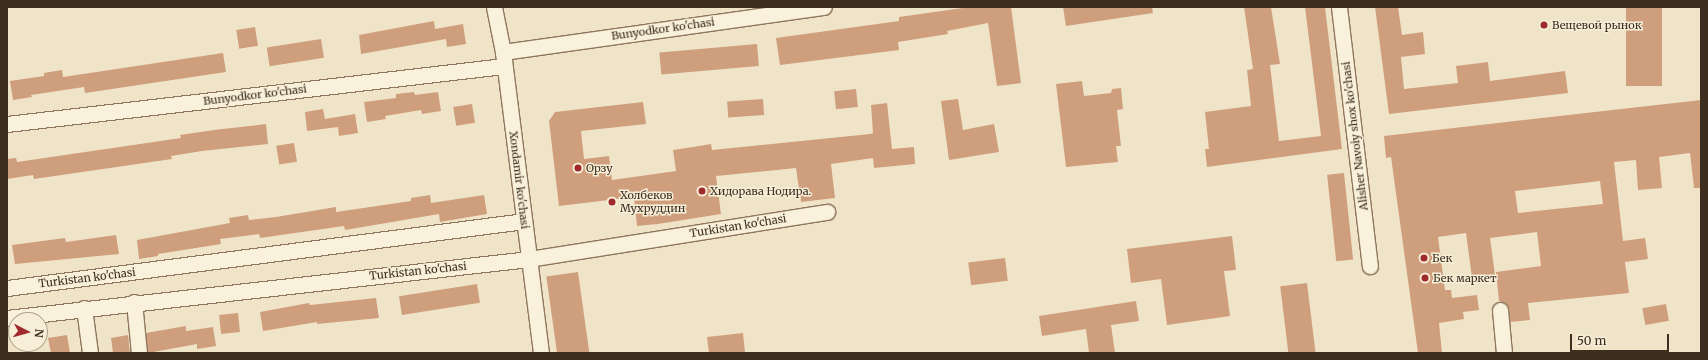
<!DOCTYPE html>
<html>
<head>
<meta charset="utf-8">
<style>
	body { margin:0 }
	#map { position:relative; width:1708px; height:360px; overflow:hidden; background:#f0e4c8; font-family:Merriweather,serif }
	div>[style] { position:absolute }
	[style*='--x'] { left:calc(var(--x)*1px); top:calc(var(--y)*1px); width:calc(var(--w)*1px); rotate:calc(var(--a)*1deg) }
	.building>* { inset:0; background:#cf9f7d; transform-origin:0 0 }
	.roads { filter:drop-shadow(1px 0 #8d765c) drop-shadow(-1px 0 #8d765c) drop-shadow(0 1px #8d765c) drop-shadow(0 -1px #8d765c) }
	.minor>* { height:15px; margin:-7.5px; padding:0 7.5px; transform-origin:7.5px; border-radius:7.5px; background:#faf1dc }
	.dots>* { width:11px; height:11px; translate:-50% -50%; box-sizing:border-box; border:2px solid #f7eed8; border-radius:50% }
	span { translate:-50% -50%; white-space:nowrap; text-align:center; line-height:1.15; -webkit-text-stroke:3px #f7eed8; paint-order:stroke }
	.poi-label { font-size:11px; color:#3d2e20 }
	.left { translate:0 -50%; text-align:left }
	.street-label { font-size:11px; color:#3d2e20 }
	.frame { position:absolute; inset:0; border:8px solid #3d2e20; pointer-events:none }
	.north { position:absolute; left:8px; top:312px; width:40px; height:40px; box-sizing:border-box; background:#f7eed8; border:1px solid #ada18e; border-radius:50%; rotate:96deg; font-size:11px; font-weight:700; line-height:16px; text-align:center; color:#3d2e20 }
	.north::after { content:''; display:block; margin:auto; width:14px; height:18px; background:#9e2a2b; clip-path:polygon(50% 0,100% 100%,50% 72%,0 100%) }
	.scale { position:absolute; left:1570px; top:334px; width:99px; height:18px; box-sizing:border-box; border:2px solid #3d2e20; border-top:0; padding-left:5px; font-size:12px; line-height:14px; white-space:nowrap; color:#3d2e20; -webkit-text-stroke:3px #f7eed8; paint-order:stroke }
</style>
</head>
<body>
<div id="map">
	<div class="building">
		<div style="clip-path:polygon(970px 7px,1011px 7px,1021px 83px,997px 86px,988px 23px,947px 31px,948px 34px,898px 42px,899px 50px,780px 65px,776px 38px,899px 21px,899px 17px)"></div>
		<div style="clip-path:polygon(1063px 7px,1152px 7px,1153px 13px,1066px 26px)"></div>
		<div style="clip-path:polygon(1244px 7px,1271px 7px,1280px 64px,1270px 65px,1279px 141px,1321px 136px,1305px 7px,1325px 7px,1342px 149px,1207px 167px,1205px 149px,1209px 149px,1205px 112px,1251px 106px,1247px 70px,1253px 69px)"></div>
		<div style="clip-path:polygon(1375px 7px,1398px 7px,1402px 35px,1423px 32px,1425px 54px,1401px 57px,1404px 89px,1458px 83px,1456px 66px,1488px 62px,1490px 81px,1565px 71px,1568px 93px,1389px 114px)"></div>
		<div style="left:1626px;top:7px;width:36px;height:79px"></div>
		<div style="clip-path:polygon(434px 21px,435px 29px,463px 24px,466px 44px,447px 47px,446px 39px,361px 54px,359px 35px)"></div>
		<div style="left:255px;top:27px;width:19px;height:19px;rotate:81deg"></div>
		<div style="left:321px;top:39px;width:19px;height:55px;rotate:81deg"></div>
		<div style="left:757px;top:44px;width:22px;height:98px;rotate:85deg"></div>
		<div style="clip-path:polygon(223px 53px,226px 72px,85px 93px,84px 87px,31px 95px,32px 97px,13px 100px,10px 81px,44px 76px,44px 73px,62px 70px,63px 77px)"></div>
		<div style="clip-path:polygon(1082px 81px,1084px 96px,1111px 93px,1112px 89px,1121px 88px,1123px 109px,1117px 110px,1121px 146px,1116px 146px,1118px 162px,1066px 167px,1056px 84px)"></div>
		<div style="left:856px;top:89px;width:18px;height:22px;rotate:84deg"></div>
		<div style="clip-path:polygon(414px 92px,415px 95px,438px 92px,441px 111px,422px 114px,421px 110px,385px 116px,386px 119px,367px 122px,364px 102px,396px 98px,396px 94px)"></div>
		<div style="left:763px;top:99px;width:16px;height:36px;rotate:86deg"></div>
		<div style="clip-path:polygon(958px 99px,963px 130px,994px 124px,999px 152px,949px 160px,941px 101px)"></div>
		<div style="clip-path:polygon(evenodd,1701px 100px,1701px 188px,1694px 188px,1690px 153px,1659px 157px,1662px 188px,1638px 190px,1636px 160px,1614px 162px,1623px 241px,1645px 238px,1648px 259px,1625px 262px,1629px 293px,1528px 303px,1530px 320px,1510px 322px,1508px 305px,1499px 301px,1496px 272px,1541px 266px,1537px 232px,1490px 238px,1495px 275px,1472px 278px,1466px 233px,1438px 237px,1445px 290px,1451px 290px,1452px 298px,1477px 295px,1479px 310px,1463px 312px,1464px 319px,1439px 323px,1442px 353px,1418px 353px,1391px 157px,1386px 158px,1384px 136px,1701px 100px,1600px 181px,1603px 204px,1518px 213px,1515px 191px,1600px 181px)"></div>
		<div style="clip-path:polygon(643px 102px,646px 124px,581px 131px,584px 159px,609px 156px,612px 180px,676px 171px,673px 150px,693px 147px,711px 144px,712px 150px,870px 134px,873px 133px,871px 105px,887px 103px,892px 149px,914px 147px,915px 164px,874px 168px,873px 158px,831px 164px,835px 198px,801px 202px,796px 168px,716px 176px,721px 214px,658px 224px,637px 226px,634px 197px,559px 206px,549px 121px,555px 112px)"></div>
		<div style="left:472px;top:104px;width:19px;height:19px;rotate:81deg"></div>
		<div style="clip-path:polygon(323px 109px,325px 119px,355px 114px,358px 133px,339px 136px,338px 127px,307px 131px,305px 112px)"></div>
		<div style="clip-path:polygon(266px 124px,268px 144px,202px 151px,171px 156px,172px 159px,34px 179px,33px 175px,7px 179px,7px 159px,16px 158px,17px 162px,181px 138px,180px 135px,214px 130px)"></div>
		<div style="left:294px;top:143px;width:19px;height:18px;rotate:81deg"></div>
		<div style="left:1344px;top:173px;width:87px;height:17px;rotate:84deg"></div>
		<div style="clip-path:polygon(430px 195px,431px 203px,484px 195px,487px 214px,440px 222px,439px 214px,345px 230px,344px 226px,260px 238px,259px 234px,220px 239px,221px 244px,158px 254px,158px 256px,139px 259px,137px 240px,230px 223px,229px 218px,248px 215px,249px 220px,276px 217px,336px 207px,336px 212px,411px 201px,411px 198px)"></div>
		<div style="clip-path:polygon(116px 235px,119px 254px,15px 264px,12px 245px,65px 238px,66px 242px)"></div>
		<div style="clip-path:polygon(1232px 236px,1236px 270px,1224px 271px,1230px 316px,1167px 325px,1161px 279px,1131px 283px,1127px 249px)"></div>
		<div style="left:1005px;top:258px;width:23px;height:37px;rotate:83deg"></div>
		<div style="left:578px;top:272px;width:82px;height:32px;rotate:82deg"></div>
		<div style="left:1307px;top:283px;width:71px;height:27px;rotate:83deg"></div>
		<div style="left:477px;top:284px;width:19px;height:79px;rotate:81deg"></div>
		<div style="clip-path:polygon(376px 298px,379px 318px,317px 324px,317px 322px,263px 331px,260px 312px,309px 303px,310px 305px)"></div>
		<div style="clip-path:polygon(1136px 301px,1139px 321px,1111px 325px,1115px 353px,1089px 353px,1086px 329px,1042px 336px,1039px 316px)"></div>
		<div style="left:1666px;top:304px;width:17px;height:24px;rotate:80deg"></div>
		<div style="left:238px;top:313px;width:19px;height:19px;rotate:84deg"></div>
		<div style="clip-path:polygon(186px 326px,186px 331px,213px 327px,216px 346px,197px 349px,197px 344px,148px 353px,146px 333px)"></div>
		<div style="clip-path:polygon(743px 333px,745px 353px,709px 353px,707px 337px)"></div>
		<div style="clip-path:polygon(67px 335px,70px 353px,51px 353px,48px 338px)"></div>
		<div style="clip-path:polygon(128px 335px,130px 353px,113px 353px,111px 338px)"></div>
	</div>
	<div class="roads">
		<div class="minor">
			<div style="--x:494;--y:7;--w:46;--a:78.7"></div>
			<div style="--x:503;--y:52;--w:303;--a:82.8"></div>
			<div style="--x:1339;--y:7;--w:261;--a:83.2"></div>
			<div style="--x:503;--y:52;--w:324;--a:-8"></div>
			<div style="--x:7;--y:124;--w:500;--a:-6.66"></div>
			<div style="--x:7;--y:288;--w:521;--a:-7.38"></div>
			<div style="--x:134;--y:302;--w:51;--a:84.4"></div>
			<div style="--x:84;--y:308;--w:45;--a:82.4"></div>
			<div style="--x:1500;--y:310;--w:43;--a:84.7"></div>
			<div style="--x:7;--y:318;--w:525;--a:-6.45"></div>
			<div style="--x:529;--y:259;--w:302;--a:-9"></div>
		</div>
	</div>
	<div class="dots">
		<div style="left:1544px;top:25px;background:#9e2a2b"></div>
		<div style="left:578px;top:168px;background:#9e2a2b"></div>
		<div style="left:702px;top:191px;background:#9e2a2b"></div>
		<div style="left:612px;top:202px;background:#9e2a2b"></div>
		<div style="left:1424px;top:258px;background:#9e2a2b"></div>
		<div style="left:1425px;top:278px;background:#9e2a2b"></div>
	</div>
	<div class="poi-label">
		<span class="left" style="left:1552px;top:25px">Вещевой рынок</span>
		<span class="left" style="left:586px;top:168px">Орзу</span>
		<span class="left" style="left:710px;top:191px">Хидорава Нодира.</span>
		<span class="left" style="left:620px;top:202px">Холбеков<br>Мухруддин</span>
		<span class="left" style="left:1432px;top:258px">Бек</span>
		<span class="left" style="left:1433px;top:278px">Бек маркет</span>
	</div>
	<div class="street-label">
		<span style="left:663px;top:29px;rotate:-8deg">Bunyodkor ko'chasi</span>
		<span style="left:255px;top:95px;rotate:-7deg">Bunyodkor ko'chasi</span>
		<span style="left:1355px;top:136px;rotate:-97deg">Alisher Navoiy shox ko'chasi</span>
		<span style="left:519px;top:180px;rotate:83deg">Xondamir ko'chasi</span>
		<span style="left:738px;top:226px;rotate:-9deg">Turkistan ko'chasi</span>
		<span style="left:418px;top:271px;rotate:-6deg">Turkistan ko'chasi</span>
		<span style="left:87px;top:278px;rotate:-7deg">Turkistan ko'chasi</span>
	</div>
	<div class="frame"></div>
	<div class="north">N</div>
	<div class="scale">50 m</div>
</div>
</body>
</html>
